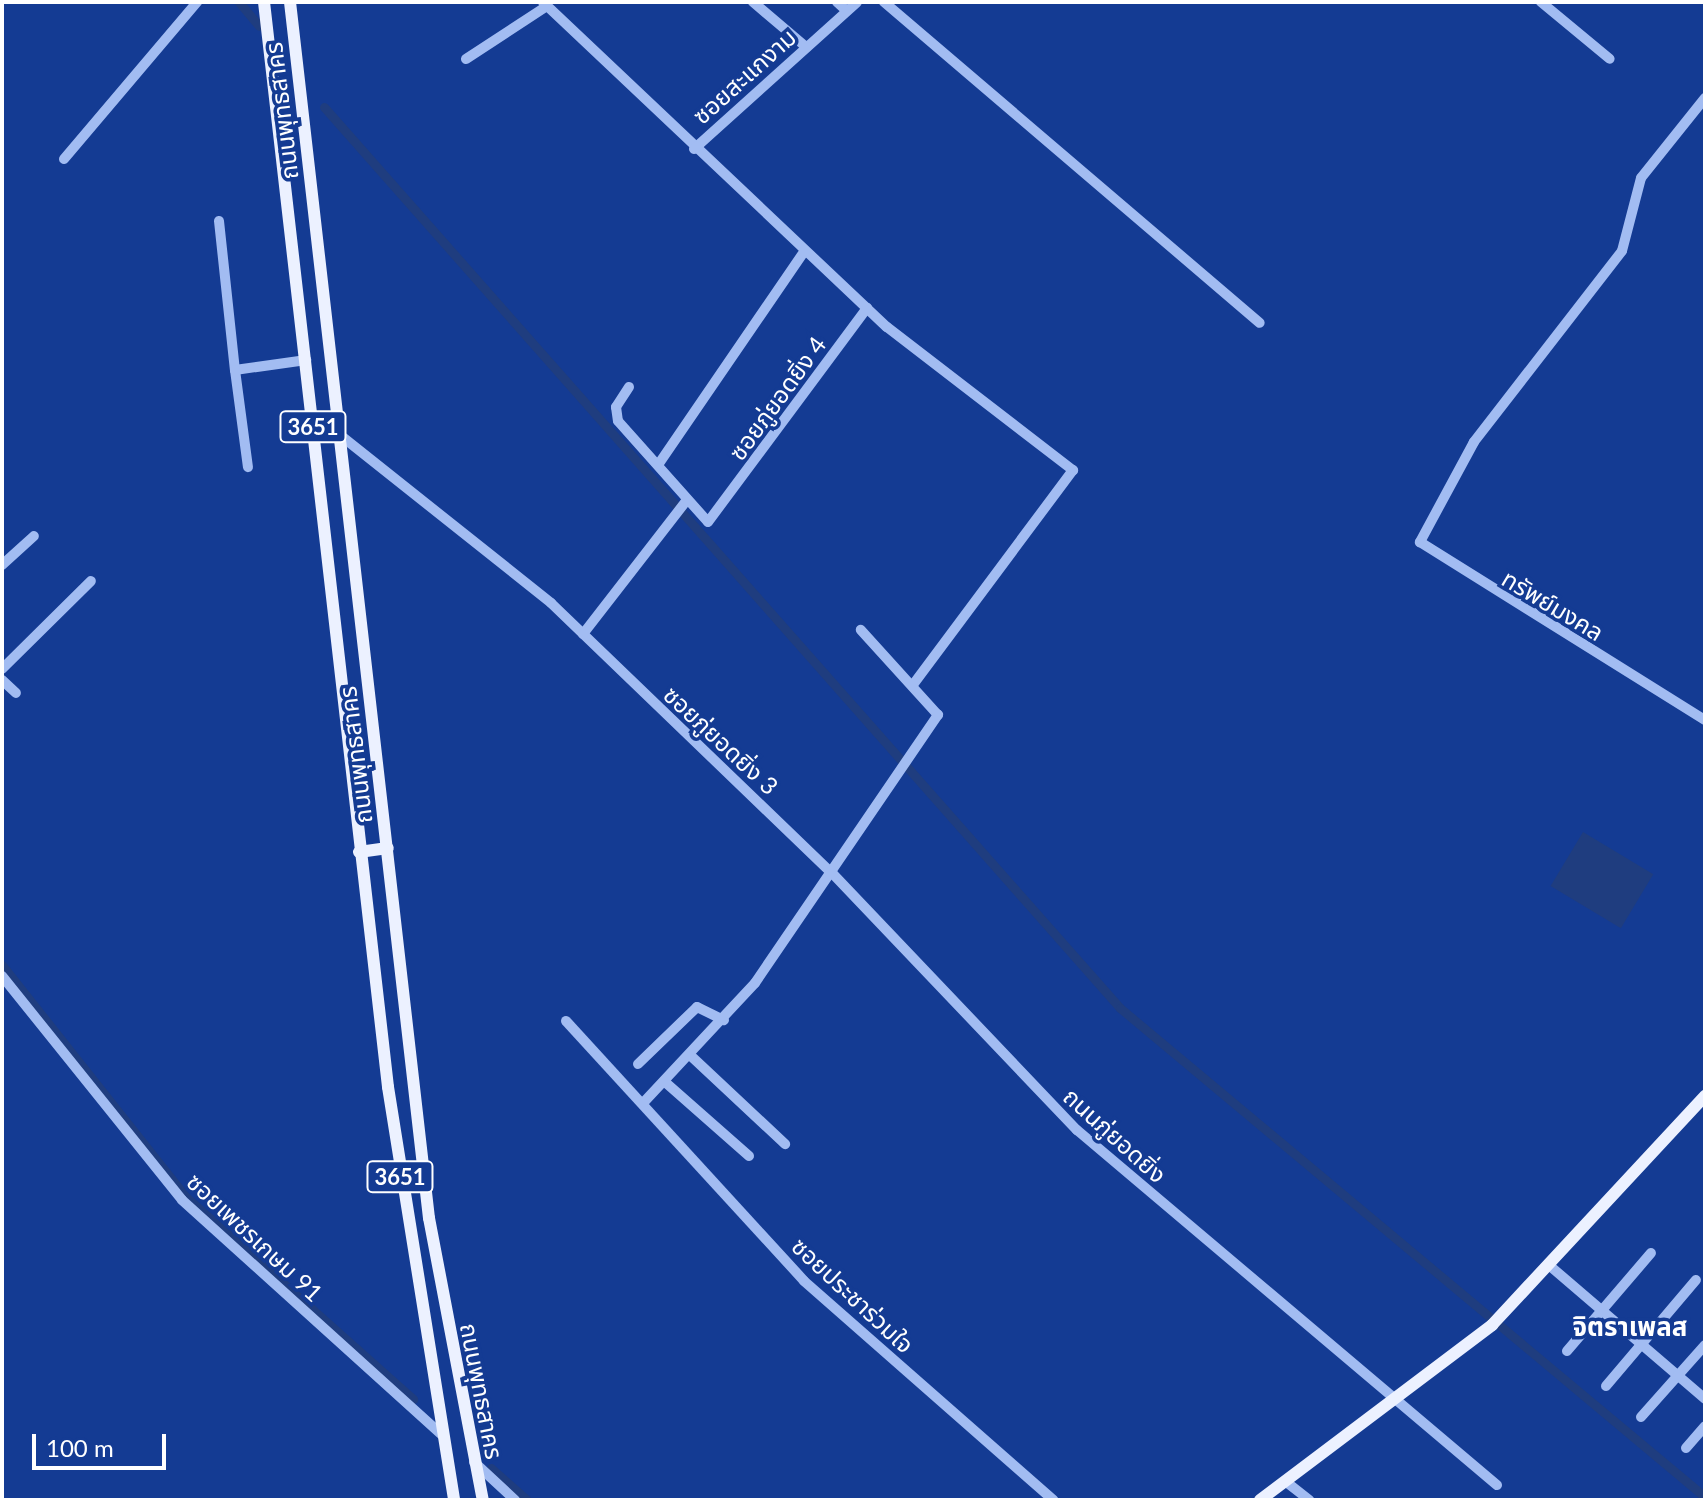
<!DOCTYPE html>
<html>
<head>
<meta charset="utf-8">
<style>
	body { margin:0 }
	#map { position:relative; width:1707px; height:1502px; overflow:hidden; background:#143b93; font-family:Lato,"Noto Sans Thai",sans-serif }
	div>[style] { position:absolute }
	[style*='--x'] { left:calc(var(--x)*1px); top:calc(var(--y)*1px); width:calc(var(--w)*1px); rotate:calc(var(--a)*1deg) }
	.water>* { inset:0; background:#1f3d7f; transform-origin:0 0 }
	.canal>* { height:9px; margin:-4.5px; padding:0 4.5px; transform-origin:4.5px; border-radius:4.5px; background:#1f3d7f }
	.minor>* { height:10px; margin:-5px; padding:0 5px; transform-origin:5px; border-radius:5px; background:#a2bcf2 }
	.major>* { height:12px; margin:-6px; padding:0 6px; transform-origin:6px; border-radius:6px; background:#ecf1ff }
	span { translate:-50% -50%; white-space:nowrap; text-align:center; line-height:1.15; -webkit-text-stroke:7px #143b93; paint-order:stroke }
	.shield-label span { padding:2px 6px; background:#143b93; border:2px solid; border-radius:6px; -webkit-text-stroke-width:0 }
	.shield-label { font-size:22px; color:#fff; font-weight:700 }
	.street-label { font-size:24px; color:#fff }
	.neighbourhood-label { font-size:26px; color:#fff; font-weight:700 }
	.frame { position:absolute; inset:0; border:4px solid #fff; pointer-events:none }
	.scale { position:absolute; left:32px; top:1434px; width:134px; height:36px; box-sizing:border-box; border:4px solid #fff; border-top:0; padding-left:10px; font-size:24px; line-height:28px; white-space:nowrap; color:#fff; -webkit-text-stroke:6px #143b93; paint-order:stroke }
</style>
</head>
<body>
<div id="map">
	<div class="water">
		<div style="left:1583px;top:832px;width:82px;height:63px;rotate:31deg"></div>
	</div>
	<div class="canal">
		<div style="--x:239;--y:2;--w:31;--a:50"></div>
		<div style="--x:324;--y:107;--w:1202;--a:48.54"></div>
		<div style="--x:1120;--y:1008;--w:762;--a:39.89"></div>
		<div style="--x:2;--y:965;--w:293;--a:51.6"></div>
		<div style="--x:184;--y:1195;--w:307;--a:41.7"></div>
		<div style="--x:491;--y:1468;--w:48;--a:41.6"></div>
	</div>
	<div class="minor">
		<div style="--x:543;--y:2;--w:473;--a:43.4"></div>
		<div style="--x:887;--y:327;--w:235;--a:37.6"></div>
		<div style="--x:1073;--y:470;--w:269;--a:126.7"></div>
		<div style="--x:753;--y:2;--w:70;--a:40.3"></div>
		<div style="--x:837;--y:2;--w:13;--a:42"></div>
		<div style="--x:884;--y:2;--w:494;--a:40.5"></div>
		<div style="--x:1541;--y:2;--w:89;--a:39.6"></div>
		<div style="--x:466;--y:59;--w:97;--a:-33.2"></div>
		<div style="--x:1705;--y:98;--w:102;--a:128.7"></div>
		<div style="--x:1641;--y:178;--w:75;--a:104.6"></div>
		<div style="--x:1622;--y:251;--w:242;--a:127.8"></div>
		<div style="--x:1474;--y:442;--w:114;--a:118.4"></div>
		<div style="--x:1420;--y:542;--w:336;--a:32"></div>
		<div style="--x:694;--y:149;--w:219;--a:-42"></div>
		<div style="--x:64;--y:159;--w:206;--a:-49.7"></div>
		<div style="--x:219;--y:221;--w:150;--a:83.9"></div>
		<div style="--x:235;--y:370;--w:72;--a:-8"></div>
		<div style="--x:235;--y:370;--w:98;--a:82.4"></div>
		<div style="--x:629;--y:387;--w:24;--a:123"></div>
		<div style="--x:616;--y:407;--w:14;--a:82"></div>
		<div style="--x:618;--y:421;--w:135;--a:48.3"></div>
		<div style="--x:708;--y:522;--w:267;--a:-53.4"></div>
		<div style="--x:340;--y:435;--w:270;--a:38.5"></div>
		<div style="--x:551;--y:603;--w:391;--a:43.9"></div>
		<div style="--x:833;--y:874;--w:354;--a:46.4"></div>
		<div style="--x:1077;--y:1130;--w:550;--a:40.21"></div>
		<div style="--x:658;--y:465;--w:260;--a:-55.6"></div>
		<div style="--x:2;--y:565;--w:43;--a:-42.2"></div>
		<div style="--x:583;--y:634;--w:170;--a:-52.2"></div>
		<div style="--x:2;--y:669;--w:125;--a:-44.7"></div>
		<div style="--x:2;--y:680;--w:19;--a:43"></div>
		<div style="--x:2;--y:976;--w:287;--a:51.2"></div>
		<div style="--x:182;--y:1200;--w:349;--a:42.1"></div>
		<div style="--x:566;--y:1021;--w:352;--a:47.5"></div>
		<div style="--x:804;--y:1281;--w:332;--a:41.3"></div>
		<div style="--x:691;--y:1056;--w:129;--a:43.1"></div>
		<div style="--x:638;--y:1064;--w:82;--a:-44"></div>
		<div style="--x:697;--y:1007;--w:30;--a:26"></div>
		<div style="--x:665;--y:1082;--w:112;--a:41.4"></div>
		<div style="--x:644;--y:1102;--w:163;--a:-47"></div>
		<div style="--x:755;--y:983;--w:325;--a:-55.7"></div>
		<div style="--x:938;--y:715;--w:115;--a:-132.2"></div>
		<div style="--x:1550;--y:1266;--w:204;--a:40.6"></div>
		<div style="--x:1567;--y:1351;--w:129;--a:-49.4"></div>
		<div style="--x:1606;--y:1386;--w:139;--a:-49.7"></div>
		<div style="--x:1641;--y:1417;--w:96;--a:-48.4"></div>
		<div style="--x:1686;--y:1448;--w:29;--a:-49"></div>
		<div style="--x:474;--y:1462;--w:56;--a:42.8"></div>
		<div style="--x:1285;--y:1481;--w:31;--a:38"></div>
	</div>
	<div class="major">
		<div style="--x:264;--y:2;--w:1092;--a:83.48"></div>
		<div style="--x:388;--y:1087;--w:418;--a:80.9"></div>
		<div style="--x:290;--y:2;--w:1224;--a:83.48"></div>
		<div style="--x:429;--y:1218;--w:287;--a:79.2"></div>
		<div style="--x:359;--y:852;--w:29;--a:-8"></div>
		<div style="--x:1260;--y:1500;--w:291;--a:-37"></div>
		<div style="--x:1492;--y:1325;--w:313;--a:-47.1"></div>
	</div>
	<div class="shield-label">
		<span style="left:313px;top:427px">3651</span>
		<span style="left:400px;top:1177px">3651</span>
	</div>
	<div class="street-label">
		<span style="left:744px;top:76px;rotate:-42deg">ซอยสะแกงาม</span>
		<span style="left:281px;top:111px;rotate:-97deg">ถนนพุทธสาคร</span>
		<span style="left:777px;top:398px;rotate:-54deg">ซอยภู่ยอดยิ่ง 4</span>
		<span style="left:1553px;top:605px;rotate:31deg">ทรัพย์มงคล</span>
		<span style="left:721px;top:740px;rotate:43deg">ซอยภู่ยอดยิ่ง 3</span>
		<span style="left:355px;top:755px;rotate:-97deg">ถนนพุทธสาคร</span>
		<span style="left:1115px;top:1135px;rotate:42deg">ถนนภู่ยอดยิ่ง</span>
		<span style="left:255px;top:1237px;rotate:43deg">ซอยเพชรเกษม 91</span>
		<span style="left:853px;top:1295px;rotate:43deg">ซอยประชาร่วมใจ</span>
		<span style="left:482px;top:1391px;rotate:79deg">ถนนพุทธสาคร</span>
	</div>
	<div class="neighbourhood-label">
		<span style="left:1630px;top:1327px">จิตราเพลส</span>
	</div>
	<div class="frame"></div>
	<div class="scale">100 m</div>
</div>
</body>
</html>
